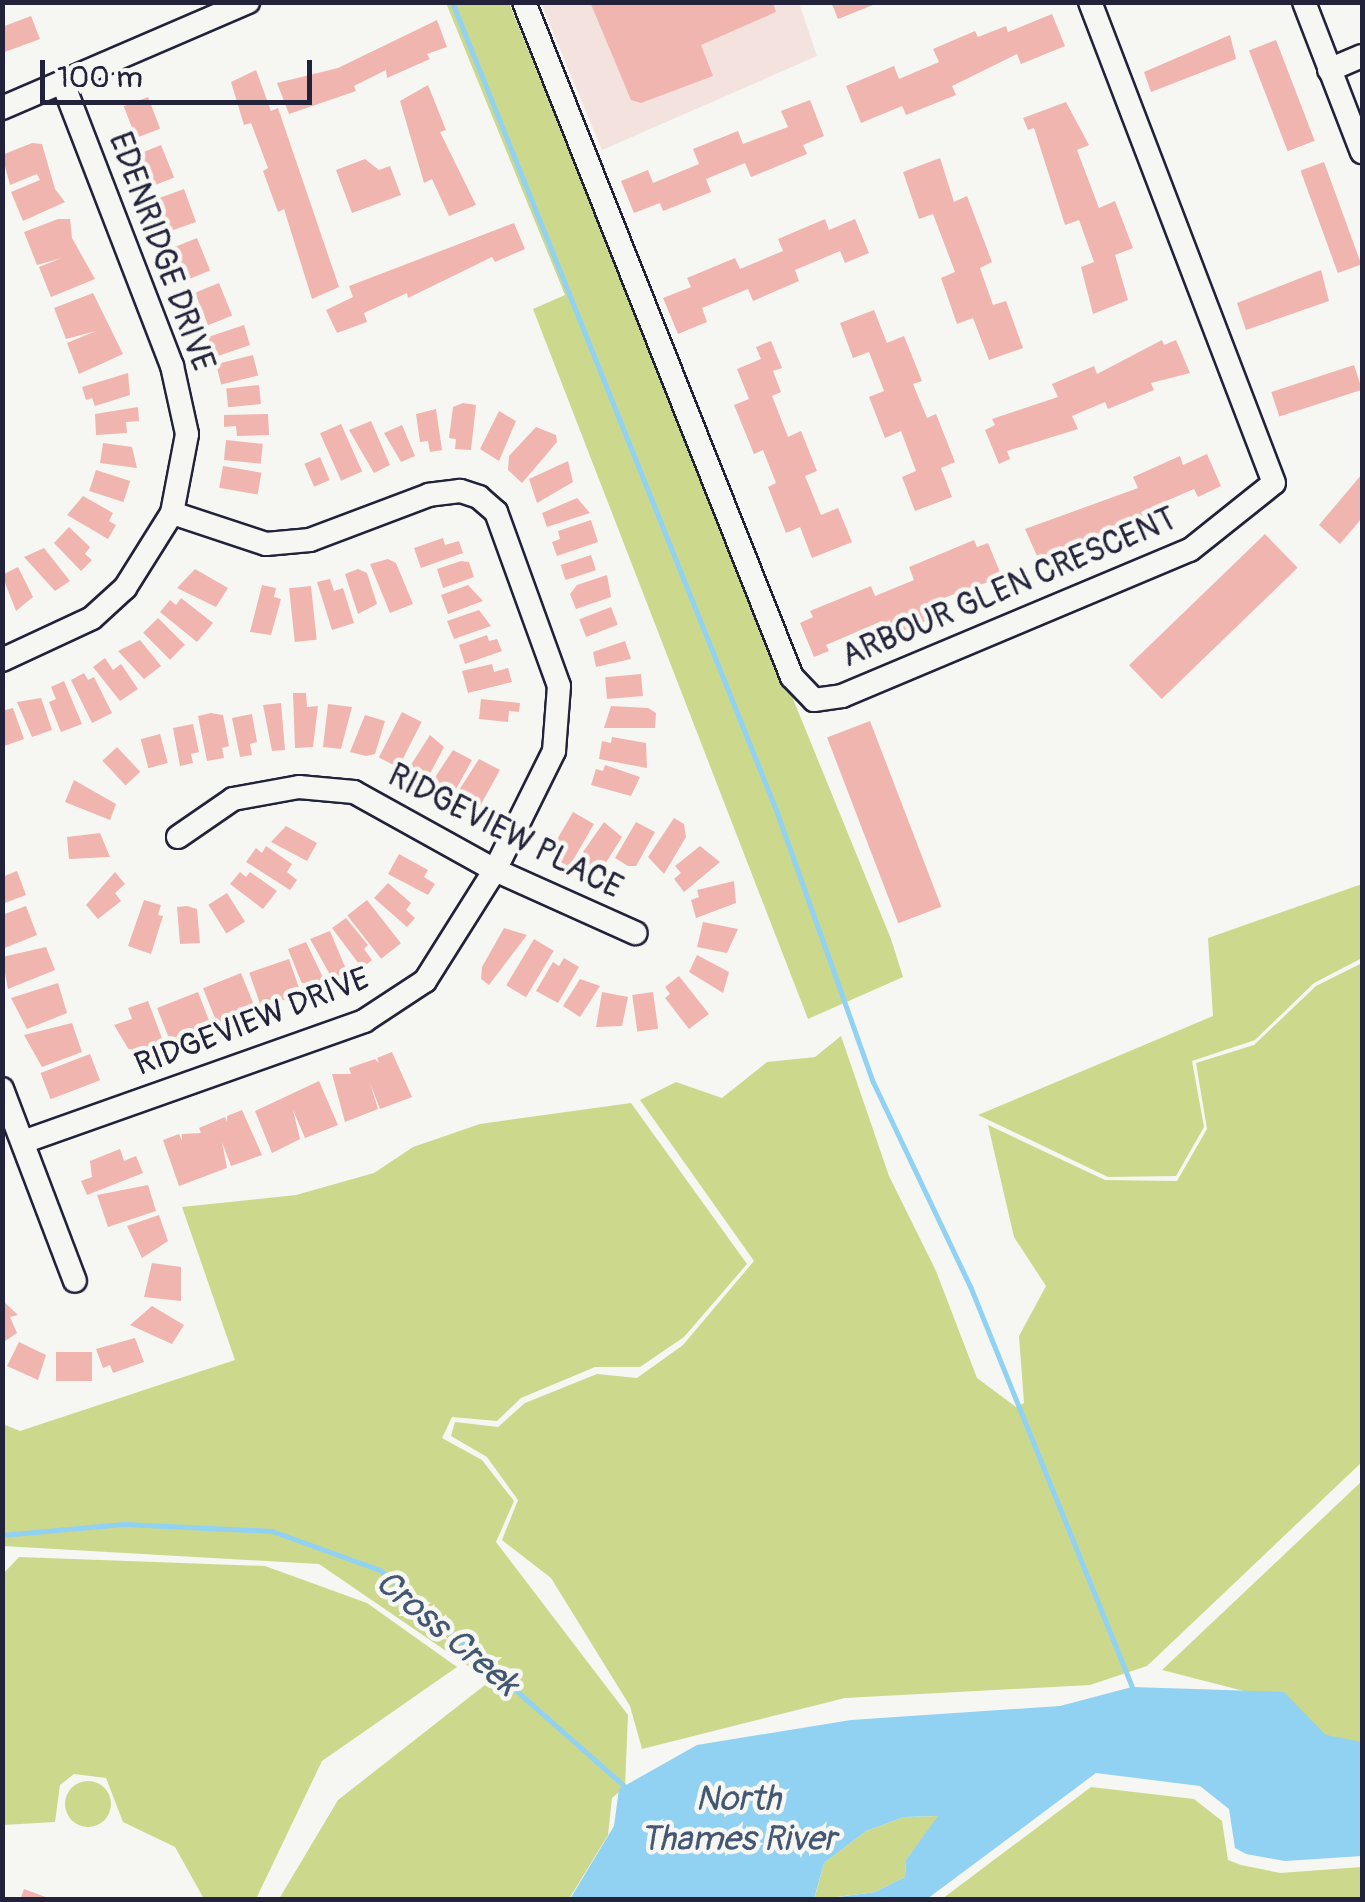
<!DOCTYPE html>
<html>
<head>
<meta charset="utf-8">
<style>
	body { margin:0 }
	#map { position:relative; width:1365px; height:1902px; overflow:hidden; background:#f6f6f2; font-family:Pangolin,sans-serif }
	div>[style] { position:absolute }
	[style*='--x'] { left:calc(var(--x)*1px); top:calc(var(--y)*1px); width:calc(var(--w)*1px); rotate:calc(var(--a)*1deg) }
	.built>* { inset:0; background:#f4e2de }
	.green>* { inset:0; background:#ccd98c }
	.round { border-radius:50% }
	.water>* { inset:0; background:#91d1f2 }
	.stream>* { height:5px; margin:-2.5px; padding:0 2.5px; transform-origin:2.5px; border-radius:2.5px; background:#91d1f2 }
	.building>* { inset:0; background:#f1b5b0; transform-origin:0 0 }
	.roads { filter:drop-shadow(2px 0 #22223b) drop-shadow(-2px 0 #22223b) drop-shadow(0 2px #22223b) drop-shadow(0 -2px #22223b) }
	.minor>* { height:22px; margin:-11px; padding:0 11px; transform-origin:11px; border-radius:11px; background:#f6f6f2 }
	span { translate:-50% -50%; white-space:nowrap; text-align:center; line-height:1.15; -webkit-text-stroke:9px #f6f6f2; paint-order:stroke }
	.street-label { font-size:32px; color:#22223b }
	.water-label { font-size:35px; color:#435772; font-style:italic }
	.frame { position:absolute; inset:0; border:5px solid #22223b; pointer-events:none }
	.scale { position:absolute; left:40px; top:60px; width:272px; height:45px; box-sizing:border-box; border:5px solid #22223b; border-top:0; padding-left:12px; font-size:30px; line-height:35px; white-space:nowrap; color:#22223b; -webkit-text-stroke:8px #f6f6f2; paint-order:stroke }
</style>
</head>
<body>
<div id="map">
	<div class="built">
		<div style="clip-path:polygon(541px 3px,799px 3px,817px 56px,602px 150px)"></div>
	</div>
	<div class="green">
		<div style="clip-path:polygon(446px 3px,509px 3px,891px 939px,903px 977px,808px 1019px,533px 309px,565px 295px)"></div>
		<div style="clip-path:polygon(1362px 884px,1362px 958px,1314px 983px,1255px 1040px,1192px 1061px,1204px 1127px,1176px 1176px,1108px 1177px,978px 1115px,1213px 1016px,1208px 938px)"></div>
		<div style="clip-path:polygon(1362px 963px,1362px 1462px,1147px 1666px,1090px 1685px,845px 1698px,642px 1749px,630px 1706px,551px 1578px,502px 1540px,518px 1500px,487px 1457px,451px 1436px,455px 1422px,498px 1427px,525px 1403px,597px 1374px,637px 1378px,683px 1345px,754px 1261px,640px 1100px,676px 1082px,722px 1098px,767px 1062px,815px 1057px,841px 1036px,889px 1176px,936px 1271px,977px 1378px,1016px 1407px,1024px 1403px,1019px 1336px,1046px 1286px,1014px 1237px,988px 1125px,1105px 1180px,1177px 1181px,1207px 1129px,1196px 1063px,1254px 1045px,1316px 986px)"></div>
		<div style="clip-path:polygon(631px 1103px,747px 1264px,684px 1337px,640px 1367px,595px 1367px,521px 1398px,497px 1421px,452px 1417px,442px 1438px,482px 1460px,514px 1501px,496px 1542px,628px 1715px,625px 1787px,612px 1798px,608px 1835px,569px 1899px,279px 1899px,338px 1800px,490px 1681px,319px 1564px,3px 1546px,3px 1424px,20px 1431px,235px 1360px,182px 1207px,296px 1195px,374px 1173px,413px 1147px,480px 1124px)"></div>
		<div style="clip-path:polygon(1362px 1481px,1362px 1752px,1322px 1744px,1279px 1700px,1162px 1670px)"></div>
		<div style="clip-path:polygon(19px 1557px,265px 1566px,367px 1603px,457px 1667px,322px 1761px,256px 1899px,204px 1899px,175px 1847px,123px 1822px,106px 1778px,74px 1774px,60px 1785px,55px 1822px,3px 1825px,3px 1574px)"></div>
		<div class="round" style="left:65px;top:1781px;width:46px;height:46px"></div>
		<div style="clip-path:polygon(1091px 1787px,1194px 1799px,1222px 1821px,1228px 1860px,1241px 1865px,1280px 1873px,1362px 1867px,1362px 1899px,942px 1899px)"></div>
		<div style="clip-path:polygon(939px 1816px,906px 1860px,905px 1877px,875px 1892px,814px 1900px,824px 1863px,866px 1831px,904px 1817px)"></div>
	</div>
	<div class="water">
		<div style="clip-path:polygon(1132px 1687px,1284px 1692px,1326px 1735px,1362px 1742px,1362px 1856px,1285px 1861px,1246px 1854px,1235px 1848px,1229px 1809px,1200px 1786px,1096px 1773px,927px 1899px,824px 1899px,875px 1892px,905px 1877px,906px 1860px,938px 1816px,904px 1817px,866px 1831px,824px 1863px,814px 1899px,570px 1899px,614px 1826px,619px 1789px,697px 1745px,851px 1720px,1060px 1706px)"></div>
	</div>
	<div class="stream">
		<div style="--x:452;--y:2;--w:871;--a:68.15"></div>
		<div style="--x:776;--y:810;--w:289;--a:70.4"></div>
		<div style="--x:873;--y:1082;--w:226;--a:64.6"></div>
		<div style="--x:970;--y:1286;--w:432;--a:68"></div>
		<div style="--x:2;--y:1535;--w:122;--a:-5.2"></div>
		<div style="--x:124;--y:1524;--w:148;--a:2.7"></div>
		<div style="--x:272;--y:1531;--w:115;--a:19.9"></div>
		<div style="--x:380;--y:1570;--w:327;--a:41.5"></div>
	</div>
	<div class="building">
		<div style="clip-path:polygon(590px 2px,773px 2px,776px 12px,701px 45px,713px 76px,641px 103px,631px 100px)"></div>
		<div style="clip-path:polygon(831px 2px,878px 2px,878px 3px,838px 19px)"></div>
		<div style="clip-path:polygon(1052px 14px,1065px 46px,1021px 64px,1017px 54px,952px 86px,956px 95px,906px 115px,902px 106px,861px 123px,846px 86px,894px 66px,899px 79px,939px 62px,933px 49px,975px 31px,978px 37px,1006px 26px,1008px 32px)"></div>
		<div style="clip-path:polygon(31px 16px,40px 39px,2px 53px,2px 27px)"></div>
		<div style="clip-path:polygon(437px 20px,447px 47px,427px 54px,430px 59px,387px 78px,386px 70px,354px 86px,356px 91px,289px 114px,277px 83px,338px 68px)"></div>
		<div style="clip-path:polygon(1230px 35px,1236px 59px,1151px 92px,1144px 72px)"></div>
		<div style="left:1276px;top:40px;width:108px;height:29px;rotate:69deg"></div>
		<div style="clip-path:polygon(256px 70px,271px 111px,278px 108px,339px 287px,312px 299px,284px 209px,278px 212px,263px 171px,268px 168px,251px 123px,244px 125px,231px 82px)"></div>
		<div style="clip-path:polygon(428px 85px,446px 130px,440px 132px,476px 205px,449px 216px,432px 179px,424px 183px,400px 101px)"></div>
		<div style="left:148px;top:97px;width:34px;height:26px;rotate:69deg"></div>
		<div style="clip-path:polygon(810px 100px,824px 136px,803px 145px,807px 154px,751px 177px,745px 163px,706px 179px,711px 192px,663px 211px,660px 203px,634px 213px,621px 181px,648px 170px,653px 183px,699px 164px,693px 149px,738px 131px,743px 144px,788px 127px,781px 111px)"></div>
		<div style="clip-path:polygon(1066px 102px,1089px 145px,1077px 150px,1099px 208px,1115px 201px,1133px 248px,1115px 255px,1128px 300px,1093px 314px,1081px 267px,1094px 262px,1079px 220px,1065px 225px,1034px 128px,1028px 130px,1023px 118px)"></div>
		<div style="clip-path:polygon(32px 143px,42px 144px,55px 189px,65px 202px,23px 221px,11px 192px,40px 180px,37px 174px,10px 185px,2px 155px)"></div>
		<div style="left:161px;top:145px;width:35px;height:25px;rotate:68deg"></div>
		<div style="clip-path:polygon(940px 158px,954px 202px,967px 196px,992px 262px,980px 268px,993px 305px,1006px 301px,1023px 348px,989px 360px,973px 318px,957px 324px,941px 278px,955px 272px,933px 214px,919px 219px,903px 172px)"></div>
		<div style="clip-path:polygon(365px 159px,379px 170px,390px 166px,401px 195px,352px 213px,336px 170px)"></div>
		<div style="left:1324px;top:162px;width:109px;height:25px;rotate:70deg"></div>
		<div style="left:184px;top:189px;width:35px;height:27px;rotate:70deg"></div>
		<div style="clip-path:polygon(58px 219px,70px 219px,72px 238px,95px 279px,51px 297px,39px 267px,62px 258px,37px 265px,24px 232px)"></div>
		<div style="clip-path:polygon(825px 219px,829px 230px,855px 219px,869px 253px,845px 263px,840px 251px,795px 270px,799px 281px,753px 301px,748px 289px,702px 308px,707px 322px,678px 334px,663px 298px,691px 287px,687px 278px,735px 258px,740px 269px,783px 251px,778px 239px)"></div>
		<div style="clip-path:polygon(514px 223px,525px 249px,495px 262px,492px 257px,408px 298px,407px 293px,364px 313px,367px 322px,337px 333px,326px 310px,353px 297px,349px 286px)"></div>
		<div style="left:197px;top:238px;width:35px;height:26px;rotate:68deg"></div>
		<div style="clip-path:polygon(1321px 270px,1329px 301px,1246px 330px,1237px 303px)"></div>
		<div style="left:219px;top:283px;width:35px;height:26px;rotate:68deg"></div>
		<div style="clip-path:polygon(93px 293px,123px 354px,79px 374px,67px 343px,96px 331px,66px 339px,54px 308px)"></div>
		<div style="clip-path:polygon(874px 310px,887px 343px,904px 336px,922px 381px,913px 384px,927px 418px,936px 414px,955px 462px,941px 468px,952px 497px,915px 511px,902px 477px,916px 471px,901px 431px,885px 438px,869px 397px,884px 391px,869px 352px,853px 358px,840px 323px)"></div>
		<div style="clip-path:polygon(244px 325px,250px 345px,218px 356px,212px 350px,208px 337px)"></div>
		<div style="clip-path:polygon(1162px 340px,1164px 345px,1176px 340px,1190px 373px,1151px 383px,1154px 390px,1108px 409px,1105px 402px,1072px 416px,1078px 429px,1007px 451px,1010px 459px,999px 464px,985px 430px,995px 425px,992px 419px,1058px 397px,1052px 384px,1094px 366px,1097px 374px)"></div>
		<div style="clip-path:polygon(771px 341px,782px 368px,773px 371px,781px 392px,772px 396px,788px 437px,801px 431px,817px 471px,805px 476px,821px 515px,838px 508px,852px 542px,812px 558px,800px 527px,786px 533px,768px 487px,776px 483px,763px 450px,754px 454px,734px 405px,749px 399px,737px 369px,761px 359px,756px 347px)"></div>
		<div style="left:253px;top:355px;width:21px;height:38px;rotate:76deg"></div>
		<div style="left:1354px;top:365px;width:26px;height:87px;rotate:72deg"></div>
		<div style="clip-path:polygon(128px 373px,130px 395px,95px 406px,92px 398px,86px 400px,82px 387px)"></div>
		<div style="left:259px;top:385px;width:19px;height:33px;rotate:84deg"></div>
		<div style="clip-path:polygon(463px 403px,476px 405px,471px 450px,455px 449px,456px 439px,449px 438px,453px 407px)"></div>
		<div style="clip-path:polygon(138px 407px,139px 421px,126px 422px,127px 433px,96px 435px,95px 414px)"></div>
		<div style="clip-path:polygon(436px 409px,442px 450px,430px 452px,428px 441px,420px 442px,416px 414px)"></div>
		<div style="clip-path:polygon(499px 411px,516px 421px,499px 461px,480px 449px)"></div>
		<div style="clip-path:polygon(268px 414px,269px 435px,237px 436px,236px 426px,224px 427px,224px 415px)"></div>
		<div style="clip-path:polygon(371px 421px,390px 465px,374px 473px,349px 430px)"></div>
		<div style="left:341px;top:424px;width:52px;height:23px;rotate:66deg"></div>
		<div style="clip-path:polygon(402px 425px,415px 456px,401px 462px,384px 433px)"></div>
		<div style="clip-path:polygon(536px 427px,556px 435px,557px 442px,522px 483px,508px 470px,509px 456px)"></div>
		<div style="left:226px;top:440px;width:37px;height:20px;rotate:6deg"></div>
		<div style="clip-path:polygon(103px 443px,132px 447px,137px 468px,100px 463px)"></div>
		<div style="clip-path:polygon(1207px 454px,1221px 486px,1198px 497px,1194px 489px,1141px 512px,1145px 521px,1065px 548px,1068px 555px,1042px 567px,1025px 529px,1138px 488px,1133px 477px,1180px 456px,1183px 465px)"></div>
		<div style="left:320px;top:457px;width:25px;height:17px;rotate:67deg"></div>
		<div style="clip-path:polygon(568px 461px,573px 482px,537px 503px,529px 479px)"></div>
		<div style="left:223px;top:466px;width:39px;height:22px;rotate:10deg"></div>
		<div style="left:96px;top:470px;width:36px;height:22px;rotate:18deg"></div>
		<div style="clip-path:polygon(1362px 474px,1362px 518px,1340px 544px,1319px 525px)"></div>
		<div style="clip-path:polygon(83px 496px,113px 513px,109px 521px,116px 525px,108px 539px,67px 515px)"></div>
		<div style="clip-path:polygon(577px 498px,590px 513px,547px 527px,542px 513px)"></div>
		<div style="clip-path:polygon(591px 520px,598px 542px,557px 556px,552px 542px,560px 539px,558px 531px)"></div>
		<div style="clip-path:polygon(69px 527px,90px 547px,85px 554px,92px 560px,81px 571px,54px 543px)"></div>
		<div style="left:1265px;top:534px;width:47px;height:189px;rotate:46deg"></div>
		<div style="clip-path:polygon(443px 538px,445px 545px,459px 541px,463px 553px,421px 568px,414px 548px)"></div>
		<div style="clip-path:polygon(974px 540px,977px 547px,988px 543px,1002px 577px,927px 604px,933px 618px,889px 637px,882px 621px,826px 645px,829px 651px,814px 657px,800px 623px,813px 617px,810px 611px,871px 586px,875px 596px,914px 580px,909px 567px)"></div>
		<div style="clip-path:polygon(44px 548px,70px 581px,55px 591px,24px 557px)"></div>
		<div style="left:591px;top:555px;width:16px;height:32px;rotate:72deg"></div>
		<div style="clip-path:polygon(388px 559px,396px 563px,413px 604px,390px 613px,370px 564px)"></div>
		<div style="clip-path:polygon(461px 561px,469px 562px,474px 577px,443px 588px,437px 569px)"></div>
		<div style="clip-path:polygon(18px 567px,33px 597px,16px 611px,2px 575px)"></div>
		<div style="clip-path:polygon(195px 569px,228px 588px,216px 607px,177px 588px)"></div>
		<div style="clip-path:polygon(358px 569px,367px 573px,377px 604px,358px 614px,345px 574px)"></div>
		<div style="clip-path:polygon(607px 575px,611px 597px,576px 609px,570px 594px,577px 585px)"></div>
		<div style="clip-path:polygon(330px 579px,334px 591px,343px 588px,354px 623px,332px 630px,317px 582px)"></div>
		<div style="clip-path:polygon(262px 585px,276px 588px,274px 597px,281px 599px,271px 635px,250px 632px)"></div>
		<div style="clip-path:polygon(468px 585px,483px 601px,448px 614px,441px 595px)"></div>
		<div style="left:311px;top:586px;width:54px;height:22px;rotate:84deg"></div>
		<div style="clip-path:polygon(181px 598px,213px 623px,197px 642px,160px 612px,170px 600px,176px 605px)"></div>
		<div style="left:611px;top:607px;width:19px;height:34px;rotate:69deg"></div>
		<div style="clip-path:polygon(479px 610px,491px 626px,454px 639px,447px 621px)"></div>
		<div style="left:158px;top:618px;width:38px;height:21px;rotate:45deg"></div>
		<div style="clip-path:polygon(487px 635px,489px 641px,497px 639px,502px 651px,465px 664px,459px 645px)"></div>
		<div style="clip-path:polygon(140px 640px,161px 666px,144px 679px,118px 651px)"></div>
		<div style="clip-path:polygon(625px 641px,631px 659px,596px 667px,593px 652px)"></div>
		<div style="clip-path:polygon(105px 658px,113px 670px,121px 664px,138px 689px,120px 701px,93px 667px)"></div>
		<div style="clip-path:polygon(492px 664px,494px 672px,508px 668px,512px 682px,468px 693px,462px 671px)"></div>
		<div style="clip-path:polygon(84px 673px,88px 680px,94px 677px,112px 713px,92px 723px,71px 680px)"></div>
		<div style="left:641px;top:674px;width:22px;height:36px;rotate:85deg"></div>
		<div style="clip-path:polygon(64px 681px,82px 724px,61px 732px,49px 702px,56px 699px,51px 687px)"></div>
		<div style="clip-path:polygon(293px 693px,306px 693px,307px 707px,318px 706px,313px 747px,295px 748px)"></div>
		<div style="clip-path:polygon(41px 698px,52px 730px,32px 737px,17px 702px)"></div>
		<div style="clip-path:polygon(481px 699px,520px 703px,519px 712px,509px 711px,508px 722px,479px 719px)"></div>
		<div style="clip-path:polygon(281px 703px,285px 750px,272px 751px,263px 705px)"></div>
		<div style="clip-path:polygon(328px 704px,352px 707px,341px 749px,323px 747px)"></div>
		<div style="clip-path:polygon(611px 706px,648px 708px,656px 713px,655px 728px,604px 728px)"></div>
		<div style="clip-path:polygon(13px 708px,24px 739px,4px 746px,2px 711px)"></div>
		<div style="left:402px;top:712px;width:22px;height:51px;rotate:27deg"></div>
		<div style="clip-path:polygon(211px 713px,223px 715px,229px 746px,222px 748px,224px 758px,207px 761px,198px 716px)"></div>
		<div style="clip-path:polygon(252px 714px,257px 742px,250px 744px,252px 755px,240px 757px,232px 718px)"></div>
		<div style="clip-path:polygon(365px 715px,385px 721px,375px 754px,366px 756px,350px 752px)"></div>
		<div style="left:870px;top:721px;width:199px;height:46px;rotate:69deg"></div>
		<div style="clip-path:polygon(193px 724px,199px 752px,191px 754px,193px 763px,180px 766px,173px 728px)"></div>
		<div style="left:160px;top:734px;width:30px;height:20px;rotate:75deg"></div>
		<div style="clip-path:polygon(430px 735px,444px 747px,424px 785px,407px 771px)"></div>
		<div style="clip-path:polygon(612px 737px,646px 743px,647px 768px,599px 759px,602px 741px,611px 743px)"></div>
		<div style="left:117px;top:747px;width:34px;height:20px;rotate:47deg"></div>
		<div style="clip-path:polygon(453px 750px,472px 760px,455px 791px,446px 786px,441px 795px,428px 788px)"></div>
		<div style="clip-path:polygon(479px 759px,500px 770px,480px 806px,474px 803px,470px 811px,452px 801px)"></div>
		<div style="clip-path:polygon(605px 765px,640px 777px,631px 796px,591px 785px,596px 769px,603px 771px)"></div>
		<div style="clip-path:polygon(74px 780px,116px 804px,110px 820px,65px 802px)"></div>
		<div style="clip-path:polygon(573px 812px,594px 824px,569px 867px,555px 859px,559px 852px,552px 848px)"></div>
		<div style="clip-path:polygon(674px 818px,684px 824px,686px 837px,664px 874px,648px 857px)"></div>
		<div style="clip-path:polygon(604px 822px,622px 837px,600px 872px,585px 863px,589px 856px,583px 852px)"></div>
		<div style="clip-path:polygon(636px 822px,655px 832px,636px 866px,628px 866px,615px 858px)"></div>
		<div style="clip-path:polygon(286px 826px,317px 843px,307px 861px,271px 842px)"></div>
		<div style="clip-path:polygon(100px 833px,110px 857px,69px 859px,67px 837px)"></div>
		<div style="clip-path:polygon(266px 846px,292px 864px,287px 872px,297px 880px,290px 890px,246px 862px,256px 848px,262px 853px)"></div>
		<div style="clip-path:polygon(700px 846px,720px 862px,684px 892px,674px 879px,681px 873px,675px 866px)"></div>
		<div style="clip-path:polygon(399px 854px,428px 870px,424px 877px,435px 884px,428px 895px,388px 874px)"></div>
		<div style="clip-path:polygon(17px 871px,26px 895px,2px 904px,2px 877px)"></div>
		<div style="clip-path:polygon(115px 872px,125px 884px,115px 893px,121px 901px,98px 919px,86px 905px)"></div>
		<div style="clip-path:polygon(240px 872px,246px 877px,250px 872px,277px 891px,263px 909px,230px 884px)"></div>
		<div style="clip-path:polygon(734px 881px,736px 903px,696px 918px,691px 900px,699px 897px,697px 890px)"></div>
		<div style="clip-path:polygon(388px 883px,411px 903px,406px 910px,415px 918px,407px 927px,374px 898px)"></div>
		<div style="left:227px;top:893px;width:34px;height:22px;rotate:58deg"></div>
		<div style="clip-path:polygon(144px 900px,161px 905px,158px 915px,163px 916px,151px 954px,128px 946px)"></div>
		<div style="left:367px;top:900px;width:55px;height:25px;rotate:52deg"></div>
		<div style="clip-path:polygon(26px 906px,37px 935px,2px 949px,2px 915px)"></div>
		<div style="clip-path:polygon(187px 906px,197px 909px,200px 943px,180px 944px,177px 907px)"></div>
		<div style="clip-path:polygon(346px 918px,368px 945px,364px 949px,372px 960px,362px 968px,332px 928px)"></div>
		<div style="clip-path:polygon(703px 922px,738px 929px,727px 953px,697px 947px)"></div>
		<div style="clip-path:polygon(504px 928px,527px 935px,489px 985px,481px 979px,482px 967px)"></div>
		<div style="clip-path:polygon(330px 931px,348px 974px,333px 980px,310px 939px)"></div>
		<div style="left:534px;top:939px;width:23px;height:54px;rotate:31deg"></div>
		<div style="clip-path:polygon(306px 942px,328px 988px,319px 992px,302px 984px,288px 949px)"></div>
		<div style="clip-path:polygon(46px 947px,55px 970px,8px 989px,2px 957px)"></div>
		<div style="clip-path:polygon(697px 955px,729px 972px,723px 993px,689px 972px)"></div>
		<div style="clip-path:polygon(564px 958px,579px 967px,558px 1003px,536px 991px,553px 962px,559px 966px)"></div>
		<div style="left:289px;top:959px;width:37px;height:42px;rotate:71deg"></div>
		<div style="left:241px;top:973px;width:40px;height:41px;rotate:68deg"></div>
		<div style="clip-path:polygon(679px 976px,709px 1014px,689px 1029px,665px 998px,670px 994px,665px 987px)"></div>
		<div style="clip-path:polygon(580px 979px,600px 986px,580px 1017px,563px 1006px)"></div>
		<div style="clip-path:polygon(58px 983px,67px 1013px,27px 1029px,11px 998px)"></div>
		<div style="clip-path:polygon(198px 992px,212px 1028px,181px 1046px,179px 1040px,171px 1043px,157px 1008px)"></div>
		<div style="clip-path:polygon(602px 992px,628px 997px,622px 1026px,596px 1027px)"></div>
		<div style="left:653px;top:992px;width:37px;height:21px;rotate:82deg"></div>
		<div style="clip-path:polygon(148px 1001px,166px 1049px,135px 1060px,114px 1025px,132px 1019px,128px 1008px)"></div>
		<div style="clip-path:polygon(72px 1023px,82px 1052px,42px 1067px,24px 1035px)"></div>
		<div style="clip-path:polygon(392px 1052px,412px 1097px,380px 1109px,370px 1083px,378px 1109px,345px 1122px,332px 1074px,351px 1074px,349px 1068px,375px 1059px,379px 1063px,377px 1058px)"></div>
		<div style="left:90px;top:1054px;width:28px;height:53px;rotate:69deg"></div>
		<div style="clip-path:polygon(319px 1081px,338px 1125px,305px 1138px,293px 1110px,300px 1139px,272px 1153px,255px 1111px)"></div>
		<div style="clip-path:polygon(242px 1110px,262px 1155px,231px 1166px,222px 1142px,227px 1168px,179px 1186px,163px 1140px,179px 1134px,182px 1141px,182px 1134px,201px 1133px,199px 1128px,225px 1117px,227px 1122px,227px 1116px)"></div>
		<div style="clip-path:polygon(120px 1149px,124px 1161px,136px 1156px,143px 1173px,87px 1195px,81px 1181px,92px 1177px,90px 1161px)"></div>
		<div style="clip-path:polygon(148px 1185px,156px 1211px,108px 1227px,97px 1195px)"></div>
		<div style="clip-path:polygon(159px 1215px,168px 1241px,142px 1258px,127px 1226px)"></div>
		<div style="clip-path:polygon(152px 1263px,181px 1267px,181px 1301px,144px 1297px)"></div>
		<div style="clip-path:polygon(2px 1300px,18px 1315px,10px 1317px,17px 1333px,2px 1343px)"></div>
		<div style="clip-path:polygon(152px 1306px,184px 1325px,172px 1344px,130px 1325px)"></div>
		<div style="clip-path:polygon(135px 1338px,144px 1362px,113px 1373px,110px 1365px,103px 1368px,96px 1349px)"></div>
		<div style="clip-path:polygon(19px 1342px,46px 1355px,38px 1380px,7px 1366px)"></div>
		<div style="left:56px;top:1352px;width:36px;height:29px"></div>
		<div style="clip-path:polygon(24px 1889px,51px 1899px,51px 1900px,20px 1900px)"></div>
	</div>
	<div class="roads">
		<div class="minor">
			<div style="--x:524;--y:2;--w:726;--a:68.35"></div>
			<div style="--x:792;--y:677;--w:32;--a:46"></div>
			<div style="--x:814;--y:700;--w:28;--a:-8"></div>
			<div style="--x:842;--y:696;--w:377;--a:-22.8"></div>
			<div style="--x:1190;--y:550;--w:107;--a:-38.6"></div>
			<div style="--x:1274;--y:483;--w:515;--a:-110.93"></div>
			<div style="--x:1304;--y:2;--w:161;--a:68.9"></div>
			<div style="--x:1329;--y:70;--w:36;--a:-23"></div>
			<div style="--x:2;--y:108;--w:268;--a:-23.3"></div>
			<div style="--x:2;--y:660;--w:99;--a:-25"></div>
			<div style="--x:92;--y:618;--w:45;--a:-42.3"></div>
			<div style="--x:125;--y:588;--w:89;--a:-57.9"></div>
			<div style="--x:172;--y:513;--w:80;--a:-79.2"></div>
			<div style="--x:187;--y:434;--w:70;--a:-102.4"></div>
			<div style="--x:172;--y:366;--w:303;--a:-111.1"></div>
			<div style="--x:178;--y:837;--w:67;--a:-34.6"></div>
			<div style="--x:233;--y:799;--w:67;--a:-10.3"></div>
			<div style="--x:299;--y:787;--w:55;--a:5.2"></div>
			<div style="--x:354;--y:792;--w:161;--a:29"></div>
			<div style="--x:495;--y:870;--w:154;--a:24.2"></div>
			<div style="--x:2;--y:1089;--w:205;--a:69.2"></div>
			<div style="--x:23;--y:1142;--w:362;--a:-19.5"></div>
			<div style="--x:364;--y:1021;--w:73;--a:-33.3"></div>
			<div style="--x:425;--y:981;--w:131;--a:-57.8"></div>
			<div style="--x:495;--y:870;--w:133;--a:-63.6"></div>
			<div style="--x:554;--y:751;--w:65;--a:-85.6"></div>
			<div style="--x:559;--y:686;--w:185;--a:-109.9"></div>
			<div style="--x:496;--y:512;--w:23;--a:-139"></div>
			<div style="--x:479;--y:497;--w:20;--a:-162"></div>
			<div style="--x:460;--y:491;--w:31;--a:173"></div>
			<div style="--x:429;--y:495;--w:127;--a:159.3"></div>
			<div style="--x:310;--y:540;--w:44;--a:174.8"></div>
			<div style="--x:266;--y:544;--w:99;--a:-161.7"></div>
		</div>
	</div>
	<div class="street-label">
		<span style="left:161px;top:252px;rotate:70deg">EDENRIDGE DRIVE</span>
		<span style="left:1009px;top:588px;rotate:-23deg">ARBOUR GLEN CRESCENT</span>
		<span style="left:505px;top:832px;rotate:27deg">RIDGEVIEW PLACE</span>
		<span style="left:252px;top:1022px;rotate:-21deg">RIDGEVIEW DRIVE</span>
	</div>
	<div class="water-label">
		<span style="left:447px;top:1633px;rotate:40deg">Cross Creek</span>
		<span style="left:738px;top:1819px">North<br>Thames River</span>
	</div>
	<div class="frame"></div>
	<div class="scale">100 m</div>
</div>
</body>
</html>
